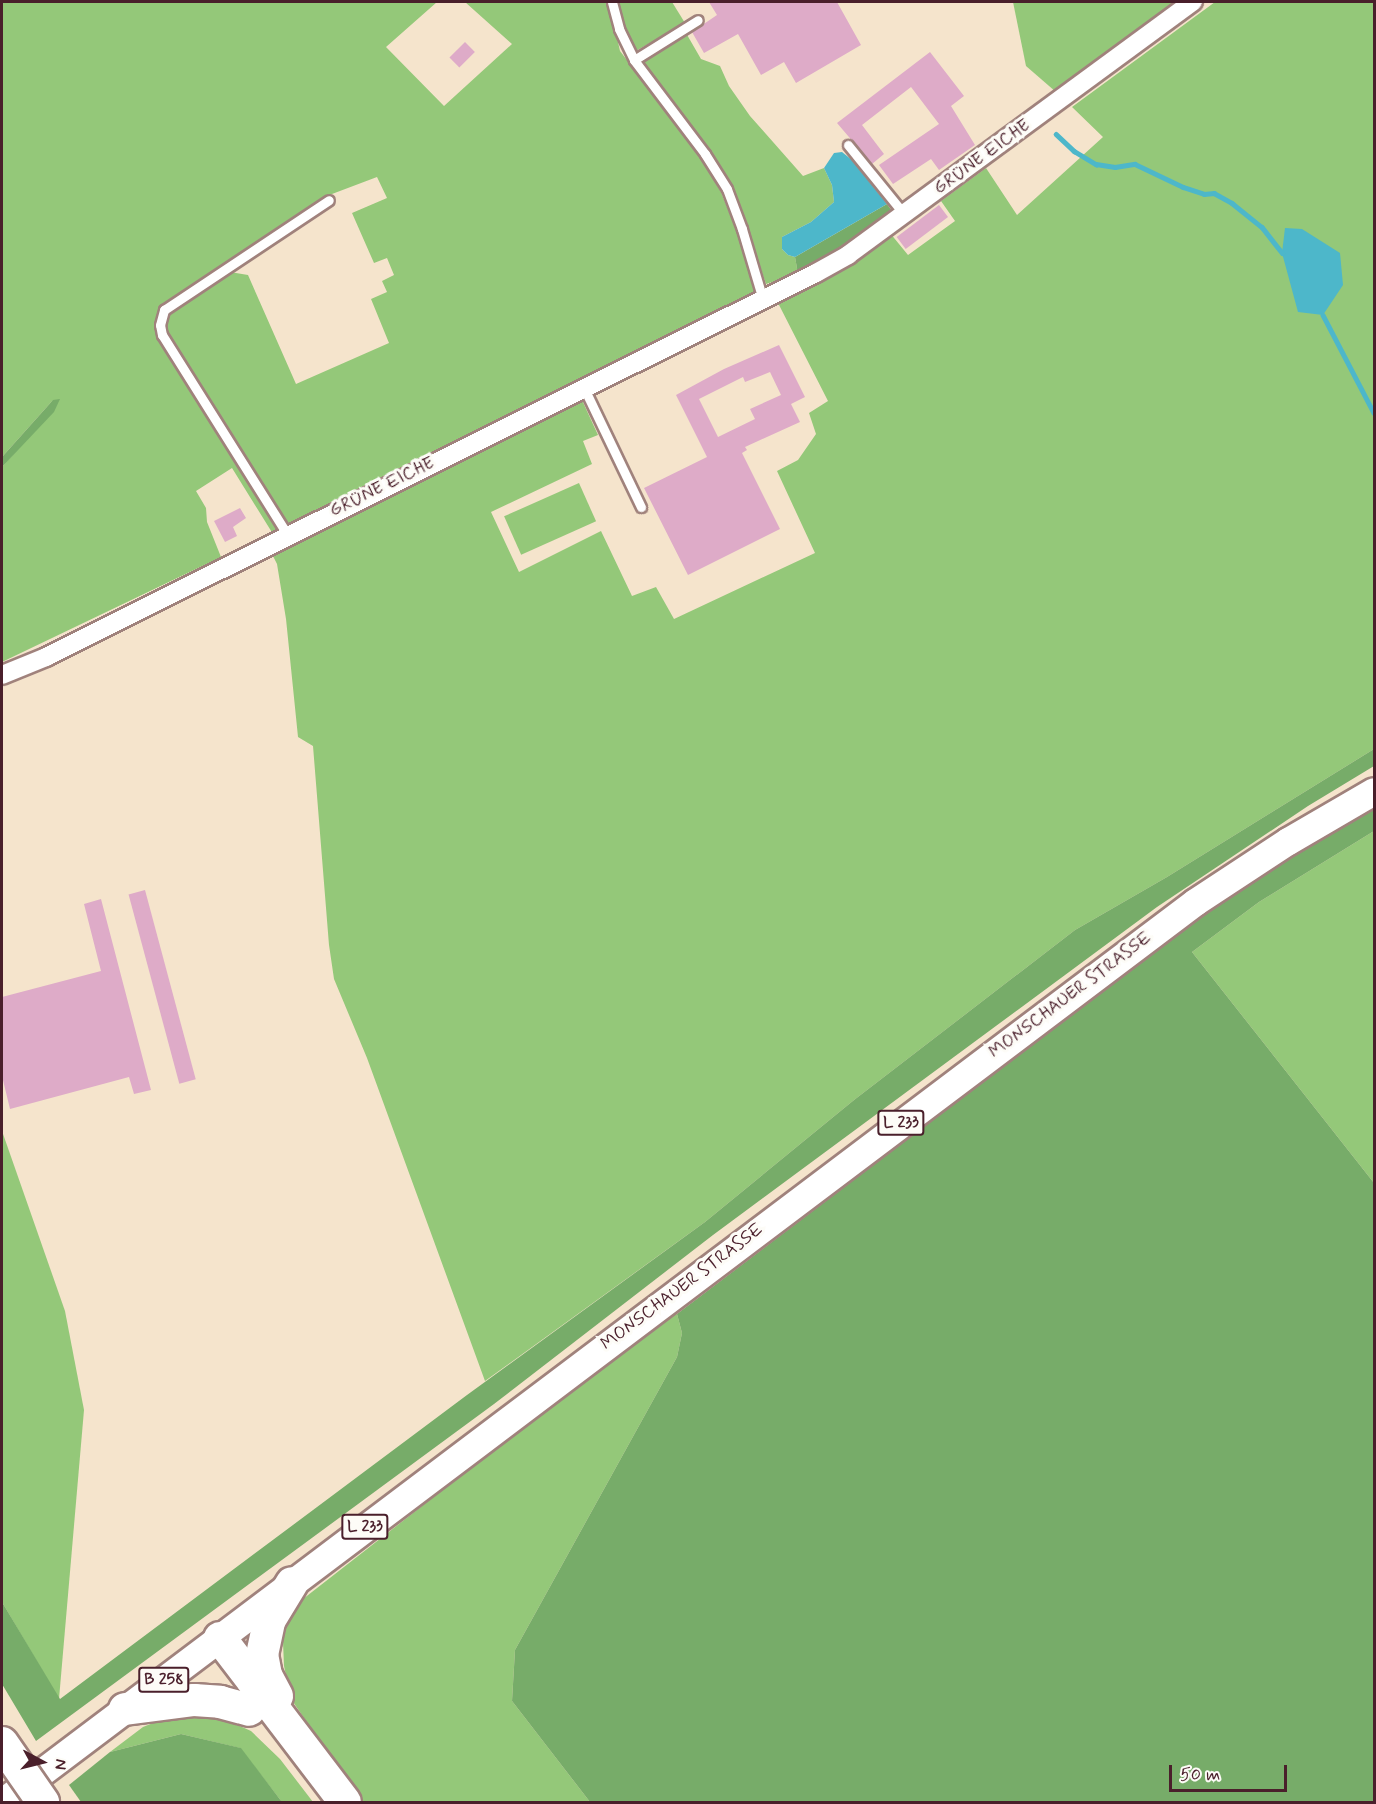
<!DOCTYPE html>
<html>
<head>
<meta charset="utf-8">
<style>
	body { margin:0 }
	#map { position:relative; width:1376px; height:1804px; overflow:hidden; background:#f5e4cc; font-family:Mynerve,sans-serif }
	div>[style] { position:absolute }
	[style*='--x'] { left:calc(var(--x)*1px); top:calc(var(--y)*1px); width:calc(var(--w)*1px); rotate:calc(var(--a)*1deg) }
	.green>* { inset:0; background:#94c879; transform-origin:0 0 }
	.forest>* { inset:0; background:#77ac69 }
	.water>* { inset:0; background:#4db7ca }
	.stream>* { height:4.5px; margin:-2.25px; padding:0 2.25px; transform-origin:2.25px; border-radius:2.25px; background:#4db7ca }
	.building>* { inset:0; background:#deabc8; transform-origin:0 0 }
	.roads { filter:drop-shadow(2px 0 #a0827c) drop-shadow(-2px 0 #a0827c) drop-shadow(0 2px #a0827c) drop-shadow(0 -2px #a0827c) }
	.lane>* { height:9px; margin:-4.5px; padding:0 4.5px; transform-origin:4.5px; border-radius:4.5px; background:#fff }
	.street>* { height:18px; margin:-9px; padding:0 9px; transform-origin:9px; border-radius:9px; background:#fff }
	.primary>* { height:27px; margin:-13.5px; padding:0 13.5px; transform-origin:13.5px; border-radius:13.5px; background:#fff }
	.highway>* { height:32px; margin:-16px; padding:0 16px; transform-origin:16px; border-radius:16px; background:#fff }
	.bridges { filter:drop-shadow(2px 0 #a0827c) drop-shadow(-2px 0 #a0827c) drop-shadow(0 2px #a0827c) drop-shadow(0 -2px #a0827c) }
	.highway-bridge>* { height:32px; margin:-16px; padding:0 16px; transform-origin:16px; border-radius:16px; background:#fff }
	span { translate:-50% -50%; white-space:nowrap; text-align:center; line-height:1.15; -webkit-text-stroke:6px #fdfcf7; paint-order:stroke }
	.shield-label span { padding:2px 4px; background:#fdfcf7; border:2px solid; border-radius:4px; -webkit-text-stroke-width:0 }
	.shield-label { font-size:16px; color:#4a1f2b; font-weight:700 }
	.street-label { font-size:18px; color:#4a1f2b }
	.frame { position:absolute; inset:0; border:3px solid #4a1f2b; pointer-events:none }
	.north { position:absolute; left:12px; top:1732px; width:60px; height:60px; -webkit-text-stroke:4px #fdfcf7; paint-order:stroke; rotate:97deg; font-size:16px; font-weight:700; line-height:24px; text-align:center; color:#4a1f2b }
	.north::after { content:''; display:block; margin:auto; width:21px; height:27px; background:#4a1f2b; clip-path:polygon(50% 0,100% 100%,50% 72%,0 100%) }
	.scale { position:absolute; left:1169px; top:1765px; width:118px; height:27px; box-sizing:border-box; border:3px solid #4a1f2b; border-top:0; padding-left:8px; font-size:18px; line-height:21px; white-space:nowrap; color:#4a1f2b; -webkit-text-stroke:4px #fdfcf7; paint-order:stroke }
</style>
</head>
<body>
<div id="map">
	<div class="green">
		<div style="clip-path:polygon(evenodd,2px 2px,437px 2px,386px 47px,444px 106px,512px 44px,465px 2px,609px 2px,620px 51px,700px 156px,721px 192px,737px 232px,756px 295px,273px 534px,232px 468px,196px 491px,206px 508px,207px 522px,221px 557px,2px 662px,2px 467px,25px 441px,53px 400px,2px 457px,2px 2px,377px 177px,387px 198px,352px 213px,374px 263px,387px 258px,394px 275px,382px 281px,387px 292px,371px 299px,389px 343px,296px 384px,248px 275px,230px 272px,226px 263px,332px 194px,377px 177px)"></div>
		<div style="clip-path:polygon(619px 2px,672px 2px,685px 23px,634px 52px,620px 13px)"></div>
		<div style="clip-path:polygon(1013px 2px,1180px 2px,1056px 92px,1026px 66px)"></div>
		<div style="clip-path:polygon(1215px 2px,1374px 2px,1374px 749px,1167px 877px,1075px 930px,854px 1100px,705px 1222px,485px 1381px,367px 1058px,334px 979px,329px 945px,313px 746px,298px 737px,286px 619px,277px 564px,272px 554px,581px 398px,598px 435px,583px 441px,592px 464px,491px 512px,519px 572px,601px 531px,632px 596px,656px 587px,674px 619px,815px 553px,777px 471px,798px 460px,816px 434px,809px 413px,828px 401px,777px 301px,890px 233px,908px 255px,955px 221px,941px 201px,986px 168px,1017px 215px,1103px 137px,1072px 107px)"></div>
		<div style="clip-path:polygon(686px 33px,701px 59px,720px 66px,729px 86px,750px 116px,803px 176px,824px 168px,832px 185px,834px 202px,811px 222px,782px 237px,782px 249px,788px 255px,795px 257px,798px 274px,766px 284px,733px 187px,710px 151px,638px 61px)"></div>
		<div style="left:579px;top:483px;width:42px;height:82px;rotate:66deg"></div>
		<div style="clip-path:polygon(1374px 831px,1374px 1183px,1192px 952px,1259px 902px)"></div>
		<div style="clip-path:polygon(2px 1131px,65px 1311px,84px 1410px,59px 1699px,2px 1602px)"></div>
		<div style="clip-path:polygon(677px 1314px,682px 1333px,677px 1357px,515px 1650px,512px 1701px,590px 1802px,362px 1802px,291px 1699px,284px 1666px,283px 1642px,289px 1616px,303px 1599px,659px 1321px)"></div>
		<div style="clip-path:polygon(213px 1714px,251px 1731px,280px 1759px,313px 1802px,282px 1802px,240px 1748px,181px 1734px,110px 1752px,143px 1727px,173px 1715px)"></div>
	</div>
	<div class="forest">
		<div style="clip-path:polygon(887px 204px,894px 214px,831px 259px,798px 274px,795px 257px)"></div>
		<div style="clip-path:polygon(60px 399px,54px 412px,2px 467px,2px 457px,53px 400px)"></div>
		<div style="clip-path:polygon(1374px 749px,1374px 766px,1308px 806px,1157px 907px,713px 1235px,494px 1404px,36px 1741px,2px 1684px,2px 1602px,60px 1699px,467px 1395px,705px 1222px,854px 1100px,1075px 930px,1167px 877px)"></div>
		<div style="clip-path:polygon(1374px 806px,1374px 831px,1259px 902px,1192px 952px,1374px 1183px,1374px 1802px,590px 1802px,512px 1701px,515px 1650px,677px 1357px,682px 1333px,677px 1314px,1178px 934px,1292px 853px)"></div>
		<div style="clip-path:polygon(181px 1734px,241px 1748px,282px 1802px,81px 1802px,69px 1785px,110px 1752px)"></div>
	</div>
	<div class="water">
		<div style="clip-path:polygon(842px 152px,852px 160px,887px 204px,795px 257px,788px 255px,782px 249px,782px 237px,811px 222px,834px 202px,832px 185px,824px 168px,834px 153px)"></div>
		<div style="clip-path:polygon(1285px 228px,1302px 229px,1340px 253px,1343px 285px,1323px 315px,1298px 312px,1282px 253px)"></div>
	</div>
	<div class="stream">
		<div style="--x:1056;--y:134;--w:25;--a:43"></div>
		<div style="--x:1074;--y:151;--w:26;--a:31"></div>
		<div style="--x:1096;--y:164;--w:19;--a:9"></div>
		<div style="--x:1115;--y:167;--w:20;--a:-9"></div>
		<div style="--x:1135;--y:164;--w:53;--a:25.6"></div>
		<div style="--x:1183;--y:187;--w:22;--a:18"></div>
		<div style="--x:1204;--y:194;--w:10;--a:-6"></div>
		<div style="--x:1214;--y:193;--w:21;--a:29"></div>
		<div style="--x:1232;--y:203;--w:38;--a:39"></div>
		<div style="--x:1262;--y:227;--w:33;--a:52"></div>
		<div style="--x:1323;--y:315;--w:110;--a:62.5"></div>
	</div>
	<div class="building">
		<div style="clip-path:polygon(709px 2px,837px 2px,861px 45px,796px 83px,784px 62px,761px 75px,738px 34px,704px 53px,692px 32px,717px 15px)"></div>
		<div style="left:465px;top:42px;width:14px;height:22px;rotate:45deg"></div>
		<div style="clip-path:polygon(930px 52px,964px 96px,951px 106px,975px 145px,939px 170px,931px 159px,893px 184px,879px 165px,939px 124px,911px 87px,862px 125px,884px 154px,872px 164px,837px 123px)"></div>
		<div style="left:939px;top:205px;width:15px;height:53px;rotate:53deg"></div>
		<div style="clip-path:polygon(evenodd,779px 345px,805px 397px,791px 404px,800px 422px,745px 447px,747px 450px,742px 453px,780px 529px,688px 575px,644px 488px,707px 457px,676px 395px,724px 369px,779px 345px,770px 372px,781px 395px,750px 409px,755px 419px,718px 437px,699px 399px,743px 377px,745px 382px,770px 372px)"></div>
		<div style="clip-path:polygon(240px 508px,246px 518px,233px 527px,237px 536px,225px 542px,214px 521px)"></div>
		<div style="left:145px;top:890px;width:196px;height:17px;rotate:75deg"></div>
		<div style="clip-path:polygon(101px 899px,151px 1090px,134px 1094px,129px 1077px,10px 1109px,2px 1076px,2px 997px,101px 971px,84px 904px)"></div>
	</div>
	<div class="roads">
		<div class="lane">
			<div style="--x:612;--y:2;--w:28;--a:75"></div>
			<div style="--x:619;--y:29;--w:34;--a:64"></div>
			<div style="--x:634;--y:60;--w:118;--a:52.9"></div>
			<div style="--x:705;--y:154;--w:41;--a:57.8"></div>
			<div style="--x:727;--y:189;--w:43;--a:69.4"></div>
			<div style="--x:742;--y:229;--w:74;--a:73.5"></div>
			<div style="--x:634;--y:60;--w:75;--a:-32"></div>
			<div style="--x:848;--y:145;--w:89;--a:50.9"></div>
			<div style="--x:584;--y:388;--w:132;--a:64.4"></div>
			<div style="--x:287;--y:534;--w:235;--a:-122.1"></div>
			<div style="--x:162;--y:335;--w:10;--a:-101"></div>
			<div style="--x:160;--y:325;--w:16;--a:-75"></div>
			<div style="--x:164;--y:310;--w:198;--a:-33.7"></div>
		</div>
		<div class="street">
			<div style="--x:2;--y:675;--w:48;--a:-22.2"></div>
			<div style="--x:46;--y:657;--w:860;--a:-26.51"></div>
			<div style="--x:816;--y:273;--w:37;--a:-29"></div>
			<div style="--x:848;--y:255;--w:428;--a:-36.3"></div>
		</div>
		<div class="primary">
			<div style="--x:2;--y:1802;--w:1494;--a:-37.03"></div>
			<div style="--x:1195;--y:902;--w:111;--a:-33.3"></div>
			<div style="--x:1288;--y:841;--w:99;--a:-30.2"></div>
		</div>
		<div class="highway">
			<div style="--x:220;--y:1638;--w:206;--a:52.7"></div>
			<div style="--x:277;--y:1696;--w:24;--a:-118"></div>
			<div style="--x:266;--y:1675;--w:20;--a:-101"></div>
			<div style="--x:262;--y:1655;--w:35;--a:-78"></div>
			<div style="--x:269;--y:1621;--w:44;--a:-58.8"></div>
			<div style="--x:125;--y:1709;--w:70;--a:-7.4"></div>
			<div style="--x:194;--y:1700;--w:26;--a:4"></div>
			<div style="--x:220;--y:1702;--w:30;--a:15"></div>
		</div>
	</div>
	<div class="bridges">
		<div class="highway-bridge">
			<div style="--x:2;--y:1743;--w:72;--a:55.2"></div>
		</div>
	</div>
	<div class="shield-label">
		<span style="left:901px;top:1123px">L 233</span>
		<span style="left:365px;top:1527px">L 233</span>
		<span style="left:164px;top:1680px">B 258</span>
	</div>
	<div class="street-label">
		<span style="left:982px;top:157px;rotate:-36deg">GRÜNE EICHE</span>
		<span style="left:382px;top:487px;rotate:-26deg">GRÜNE EICHE</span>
		<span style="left:1070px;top:995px;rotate:-37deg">MONSCHAUER STRASSE</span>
		<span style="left:682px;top:1287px;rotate:-37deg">MONSCHAUER STRASSE</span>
	</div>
	<div class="frame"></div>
	<div class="north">N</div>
	<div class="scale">50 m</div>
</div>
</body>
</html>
